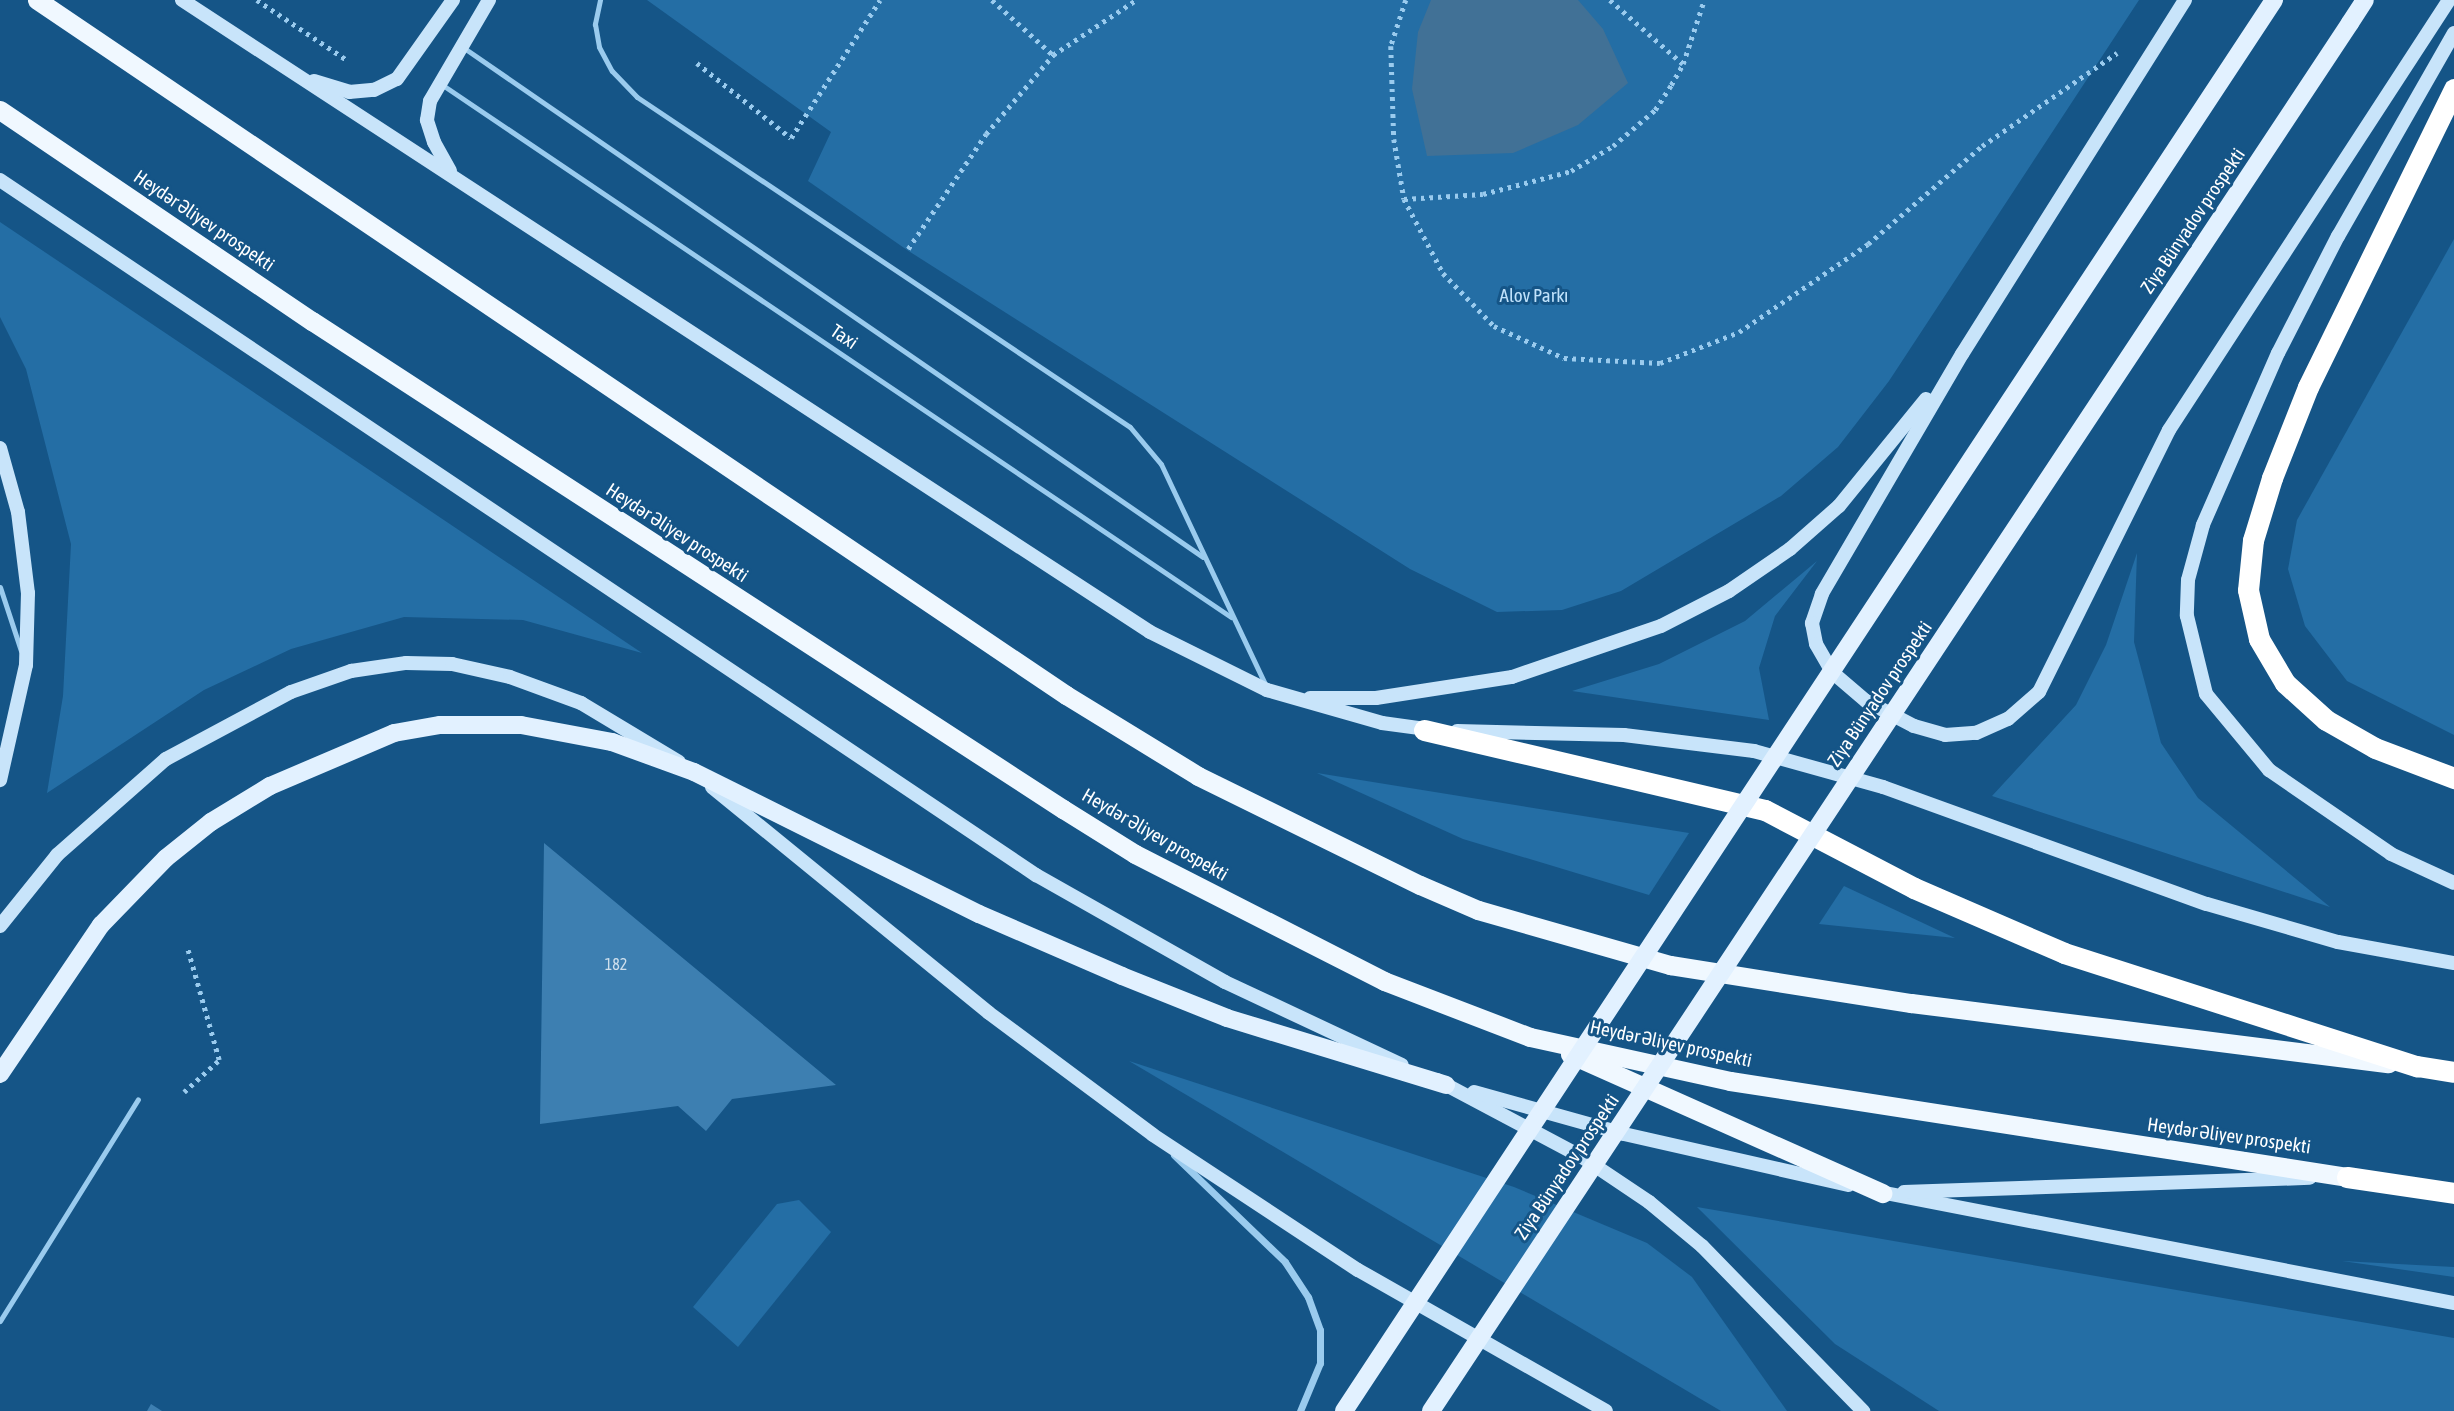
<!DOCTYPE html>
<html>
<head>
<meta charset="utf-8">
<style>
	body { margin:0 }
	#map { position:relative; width:2454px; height:1411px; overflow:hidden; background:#155587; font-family:"Asap Condensed",sans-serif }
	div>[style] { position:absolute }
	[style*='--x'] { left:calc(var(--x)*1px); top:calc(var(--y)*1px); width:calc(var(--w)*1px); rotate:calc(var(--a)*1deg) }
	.green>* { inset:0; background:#246ea5 }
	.water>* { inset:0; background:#417196 }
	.building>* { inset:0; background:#3d7fb1 }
	.path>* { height:4.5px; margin-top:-2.25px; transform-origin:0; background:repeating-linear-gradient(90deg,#9acbee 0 3.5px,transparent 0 8.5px) }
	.service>* { height:5px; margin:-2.5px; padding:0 2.5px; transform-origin:2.5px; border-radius:2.5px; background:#9acbee }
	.minor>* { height:7px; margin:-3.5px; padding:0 3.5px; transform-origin:3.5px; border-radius:3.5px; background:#9acbee }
	.secondary>* { height:14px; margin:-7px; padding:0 7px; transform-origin:7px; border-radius:7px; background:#c8e4fa }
	.primary>* { height:18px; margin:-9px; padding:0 9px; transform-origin:9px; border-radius:9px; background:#e2f1ff }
	.trunk>* { height:19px; margin:-9.5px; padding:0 9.5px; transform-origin:9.5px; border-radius:9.5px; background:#f0f8ff }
	.motorway>* { height:21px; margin:-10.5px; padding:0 10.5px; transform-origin:10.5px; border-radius:10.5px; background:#fff }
	.primary-bridge>* { height:18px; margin:-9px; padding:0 9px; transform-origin:9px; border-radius:9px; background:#e2f1ff }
	span { translate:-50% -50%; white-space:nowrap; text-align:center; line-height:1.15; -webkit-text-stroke:6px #155587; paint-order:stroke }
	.number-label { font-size:16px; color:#cedfec }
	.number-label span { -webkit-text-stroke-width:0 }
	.street-label { font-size:19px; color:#fff }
	.park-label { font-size:19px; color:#c0e2fb }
</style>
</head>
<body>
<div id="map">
	<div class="green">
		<div style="clip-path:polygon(647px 0,2139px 0,1889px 381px,1838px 447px,1781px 496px,1621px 591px,1562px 610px,1497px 612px,1410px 569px,907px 250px,808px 181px,831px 132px)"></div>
		<div style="clip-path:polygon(0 222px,642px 653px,523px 620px,404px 617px,291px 649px,204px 690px,47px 793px,63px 696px,71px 544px,26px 369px,0 317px)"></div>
		<div style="clip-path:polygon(2454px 239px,2454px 735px,2347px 681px,2305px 626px,2288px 569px,2297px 520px)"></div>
		<div style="clip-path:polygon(2137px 553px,2134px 642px,2161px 743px,2198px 798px,2330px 907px,1992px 796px,2076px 705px,2106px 645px)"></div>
		<div style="clip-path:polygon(1817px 561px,1775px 616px,1759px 668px,1769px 720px,1572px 691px,1659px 664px,1745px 621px)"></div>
		<div style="clip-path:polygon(1317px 773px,1689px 833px,1649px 895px,1463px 839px)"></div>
		<div style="clip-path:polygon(1844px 886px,1955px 938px,1819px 924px)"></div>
		<div style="clip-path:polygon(1129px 1061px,1514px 1187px,1647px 1243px,1692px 1277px,1787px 1411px,1721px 1411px)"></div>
		<div style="clip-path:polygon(799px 1200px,831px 1232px,738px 1347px,693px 1307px,777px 1204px)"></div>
		<div style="clip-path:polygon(1697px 1207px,2454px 1338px,2454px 1411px,1939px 1411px,1835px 1344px)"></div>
		<div style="clip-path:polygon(2342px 1261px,2454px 1267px,2454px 1277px)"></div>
	</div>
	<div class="water">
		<div style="clip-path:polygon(1431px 0,1578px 0,1603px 29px,1628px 83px,1578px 125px,1513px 153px,1427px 156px,1412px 89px,1418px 32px)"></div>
	</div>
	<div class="building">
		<div style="clip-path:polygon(544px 843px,836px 1085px,732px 1099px,706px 1131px,678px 1106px,540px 1124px)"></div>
		<div style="clip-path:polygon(151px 1404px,162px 1411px,147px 1411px)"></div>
	</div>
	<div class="path">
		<div style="--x:257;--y:0;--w:108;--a:33.7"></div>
		<div style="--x:992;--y:0;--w:82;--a:42"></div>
		<div style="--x:1406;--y:0;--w:48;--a:108.1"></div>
		<div style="--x:1391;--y:46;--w:93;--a:88.2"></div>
		<div style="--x:1394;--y:139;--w:61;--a:80.5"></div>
		<div style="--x:1404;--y:199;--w:84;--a:62.2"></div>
		<div style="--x:1443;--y:273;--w:74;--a:46.1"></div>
		<div style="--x:1494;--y:326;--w:77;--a:24.6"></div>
		<div style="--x:1564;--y:358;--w:96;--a:3"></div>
		<div style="--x:1660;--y:363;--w:85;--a:-21.4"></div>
		<div style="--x:1739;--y:332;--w:156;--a:-34.3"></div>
		<div style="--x:1868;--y:244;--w:150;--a:-40.7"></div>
		<div style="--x:1982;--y:146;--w:164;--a:-34.6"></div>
		<div style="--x:1610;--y:0;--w:97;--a:41.2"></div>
		<div style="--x:697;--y:63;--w:120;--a:38.6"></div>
		<div style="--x:791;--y:138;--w:164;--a:-57.2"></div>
		<div style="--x:1404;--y:199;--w:79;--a:-3.6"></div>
		<div style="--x:1483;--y:194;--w:91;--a:-14.6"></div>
		<div style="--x:1571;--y:171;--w:49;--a:-30.8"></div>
		<div style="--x:1613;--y:146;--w:55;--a:-40.6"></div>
		<div style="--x:1655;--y:110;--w:30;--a:-57"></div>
		<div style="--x:1671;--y:85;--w:24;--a:-60"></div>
		<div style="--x:1683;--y:64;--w:67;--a:-71.8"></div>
		<div style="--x:908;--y:249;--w:139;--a:-55.9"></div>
		<div style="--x:986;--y:134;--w:104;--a:-49.7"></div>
		<div style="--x:1053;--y:55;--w:100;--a:-33.5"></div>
		<div style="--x:184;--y:1092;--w:47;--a:-42.4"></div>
		<div style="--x:219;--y:1060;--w:117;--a:-105.8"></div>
	</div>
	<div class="service">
		<div style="--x:600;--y:0;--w:25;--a:102"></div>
		<div style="--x:595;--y:24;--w:23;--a:80"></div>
		<div style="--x:599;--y:47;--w:27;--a:62"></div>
		<div style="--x:612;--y:71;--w:36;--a:46"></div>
		<div style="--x:637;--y:97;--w:593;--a:33.8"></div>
		<div style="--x:1130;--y:427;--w:48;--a:50"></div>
		<div style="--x:1161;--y:464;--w:243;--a:64.7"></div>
		<div style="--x:464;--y:48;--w:897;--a:34.56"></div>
		<div style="--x:441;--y:84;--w:953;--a:34.01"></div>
		<div style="--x:0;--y:587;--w:67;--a:71.8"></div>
		<div style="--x:0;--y:1321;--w:261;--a:-58.1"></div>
	</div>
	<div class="minor">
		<div style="--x:1174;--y:1155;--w:154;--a:43.9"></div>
		<div style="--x:1285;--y:1262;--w:42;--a:56.7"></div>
		<div style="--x:1308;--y:1297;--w:35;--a:70"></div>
		<div style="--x:1320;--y:1330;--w:33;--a:90"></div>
		<div style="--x:1320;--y:1363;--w:52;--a:112.6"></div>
	</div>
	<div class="secondary">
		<div style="--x:182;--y:0;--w:1156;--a:33.14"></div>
		<div style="--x:1150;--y:632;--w:131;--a:26.4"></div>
		<div style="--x:1267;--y:690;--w:120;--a:16"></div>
		<div style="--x:1382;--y:723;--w:51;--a:7.8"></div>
		<div style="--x:2185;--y:0;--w:418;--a:122.2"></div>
		<div style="--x:1962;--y:354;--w:278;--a:120.3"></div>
		<div style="--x:1822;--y:594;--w:31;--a:109"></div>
		<div style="--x:1812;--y:623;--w:21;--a:79"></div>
		<div style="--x:1816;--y:644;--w:32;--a:60"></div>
		<div style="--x:1832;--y:672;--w:45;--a:40.5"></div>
		<div style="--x:1866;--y:701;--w:54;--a:27.5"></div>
		<div style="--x:1914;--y:726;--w:32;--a:16"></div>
		<div style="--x:1945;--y:735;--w:31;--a:-4"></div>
		<div style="--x:1976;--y:733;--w:35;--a:-24"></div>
		<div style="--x:2008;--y:719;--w:41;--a:-41.1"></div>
		<div style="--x:2039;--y:692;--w:292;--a:-63.6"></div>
		<div style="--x:2169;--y:430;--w:513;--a:-56.93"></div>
		<div style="--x:2454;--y:33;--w:234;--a:119.7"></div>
		<div style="--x:2338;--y:236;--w:131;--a:117.1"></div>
		<div style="--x:2278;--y:353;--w:188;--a:113.6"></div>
		<div style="--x:2203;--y:525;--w:57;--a:105.3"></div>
		<div style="--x:2188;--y:580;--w:36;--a:92"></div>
		<div style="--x:2187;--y:616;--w:80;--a:76.3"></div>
		<div style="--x:2206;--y:694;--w:99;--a:50.3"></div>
		<div style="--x:2269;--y:770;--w:148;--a:34.5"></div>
		<div style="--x:2391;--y:854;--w:69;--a:24.7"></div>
		<div style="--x:314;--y:81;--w:37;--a:17"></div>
		<div style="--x:349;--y:92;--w:25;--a:-5"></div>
		<div style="--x:374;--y:90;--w:25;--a:-26"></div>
		<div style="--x:397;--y:79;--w:97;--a:-54.7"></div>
		<div style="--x:450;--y:171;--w:33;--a:-119"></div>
		<div style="--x:434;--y:142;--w:23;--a:-108"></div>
		<div style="--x:427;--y:120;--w:19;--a:-81"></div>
		<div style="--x:430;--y:101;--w:117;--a:-59.7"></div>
		<div style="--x:0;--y:180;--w:1248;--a:33.86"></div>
		<div style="--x:1036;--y:875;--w:217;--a:29.5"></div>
		<div style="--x:1225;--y:982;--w:195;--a:25.1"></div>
		<div style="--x:0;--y:448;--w:66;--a:74.3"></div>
		<div style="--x:18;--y:512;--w:82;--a:83"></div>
		<div style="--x:28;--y:593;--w:72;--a:91.6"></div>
		<div style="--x:26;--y:665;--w:118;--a:102.7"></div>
		<div style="--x:1310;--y:698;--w:66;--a:0"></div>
		<div style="--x:1376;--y:698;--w:138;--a:-8.8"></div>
		<div style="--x:1512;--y:677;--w:157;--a:-18.9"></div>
		<div style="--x:1661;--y:626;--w:76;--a:-27.2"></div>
		<div style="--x:1729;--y:591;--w:74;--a:-34.5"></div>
		<div style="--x:1790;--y:549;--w:65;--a:-41.3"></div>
		<div style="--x:1839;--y:506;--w:138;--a:-50.9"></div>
		<div style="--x:1457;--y:731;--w:167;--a:1.4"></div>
		<div style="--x:1624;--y:735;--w:131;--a:7"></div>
		<div style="--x:1754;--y:751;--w:134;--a:15.6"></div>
		<div style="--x:1883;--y:787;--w:344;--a:19.9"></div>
		<div style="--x:2207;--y:904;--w:136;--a:16.2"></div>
		<div style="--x:2338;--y:942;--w:118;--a:10.3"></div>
		<div style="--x:712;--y:787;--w:357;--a:39.2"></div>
		<div style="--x:989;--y:1013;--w:204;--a:36.6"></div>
		<div style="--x:1153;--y:1135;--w:245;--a:33.4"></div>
		<div style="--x:1358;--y:1270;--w:285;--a:29.6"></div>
		<div style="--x:0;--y:926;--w:91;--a:-51.2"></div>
		<div style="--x:57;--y:855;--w:145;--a:-41.4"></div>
		<div style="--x:166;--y:759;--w:142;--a:-28.2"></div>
		<div style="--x:291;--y:692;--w:64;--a:-19.3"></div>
		<div style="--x:351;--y:671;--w:56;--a:-8.3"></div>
		<div style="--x:406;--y:663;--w:46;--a:1.2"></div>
		<div style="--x:452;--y:664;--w:59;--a:12.6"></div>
		<div style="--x:510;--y:677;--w:76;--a:20.1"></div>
		<div style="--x:581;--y:703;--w:114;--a:31"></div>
		<div style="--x:1437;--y:1080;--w:164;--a:28"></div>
		<div style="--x:1582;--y:1157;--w:81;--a:33.9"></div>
		<div style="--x:1649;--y:1202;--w:69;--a:39.7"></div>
		<div style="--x:1702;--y:1246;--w:231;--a:45.7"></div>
		<div style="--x:1474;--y:1092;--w:156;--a:15.6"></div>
		<div style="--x:1624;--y:1134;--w:230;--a:12.8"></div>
		<div style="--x:1875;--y:1191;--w:590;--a:10.95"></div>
		<div style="--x:1904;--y:1192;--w:406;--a:-2"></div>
	</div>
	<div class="primary">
		<div style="--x:2350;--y:23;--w:27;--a:-57"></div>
		<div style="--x:0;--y:1074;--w:180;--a:-55.9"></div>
		<div style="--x:101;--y:925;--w:93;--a:-45.9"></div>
		<div style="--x:166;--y:858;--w:58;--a:-38.7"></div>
		<div style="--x:211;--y:822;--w:69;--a:-31.4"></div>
		<div style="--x:270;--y:786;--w:135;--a:-23.1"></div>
		<div style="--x:394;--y:733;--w:47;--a:-9.9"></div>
		<div style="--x:440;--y:725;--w:81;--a:0"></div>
		<div style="--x:521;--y:725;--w:93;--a:10.6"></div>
		<div style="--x:612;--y:742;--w:87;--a:20.1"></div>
		<div style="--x:694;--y:772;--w:318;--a:26.5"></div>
		<div style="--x:979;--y:914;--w:156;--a:23.4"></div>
		<div style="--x:1122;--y:976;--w:113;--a:21.8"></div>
		<div style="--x:1227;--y:1018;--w:229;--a:17"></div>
	</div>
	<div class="trunk">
		<div style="--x:37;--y:0;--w:1242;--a:34.04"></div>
		<div style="--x:1066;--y:695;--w:155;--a:31.5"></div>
		<div style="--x:1198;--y:776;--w:247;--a:26.2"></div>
		<div style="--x:1420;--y:885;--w:63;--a:23.3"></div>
		<div style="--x:1478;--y:910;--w:200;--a:16"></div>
		<div style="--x:1670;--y:965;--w:244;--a:9"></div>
		<div style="--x:1911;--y:1003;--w:481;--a:7.2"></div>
		<div style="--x:0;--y:110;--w:377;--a:34.1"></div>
		<div style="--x:312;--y:321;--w:896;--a:33.02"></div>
		<div style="--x:1063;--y:809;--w:85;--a:32"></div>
		<div style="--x:1135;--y:854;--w:280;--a:27"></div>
		<div style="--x:1384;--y:981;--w:156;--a:21"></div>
		<div style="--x:1530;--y:1037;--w:205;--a:12.4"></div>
		<div style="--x:1730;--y:1081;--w:624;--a:8.84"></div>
		<div style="--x:1570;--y:1054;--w:342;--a:24"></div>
	</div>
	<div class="motorway">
		<div style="--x:2454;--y:89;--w:332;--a:116.1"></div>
		<div style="--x:2308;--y:387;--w:98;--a:111.6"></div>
		<div style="--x:2272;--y:478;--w:65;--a:107"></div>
		<div style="--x:2253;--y:540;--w:50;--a:95.7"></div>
		<div style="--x:2248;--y:590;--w:50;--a:77.3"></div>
		<div style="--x:2259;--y:639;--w:51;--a:59.4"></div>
		<div style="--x:2285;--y:683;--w:55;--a:42.1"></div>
		<div style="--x:2326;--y:720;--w:56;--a:29.7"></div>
		<div style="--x:2375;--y:748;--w:85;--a:20.8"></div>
		<div style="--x:1424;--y:730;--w:350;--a:13.2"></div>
		<div style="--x:1765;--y:810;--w:168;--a:27.6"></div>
		<div style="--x:1914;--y:888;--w:163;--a:23.4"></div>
		<div style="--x:2064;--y:953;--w:371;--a:17.8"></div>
		<div style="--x:2417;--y:1066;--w:37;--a:9"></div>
		<div style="--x:2347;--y:1177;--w:108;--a:8.5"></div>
	</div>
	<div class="primary-bridge">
		<div style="--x:1344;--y:1411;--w:1690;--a:-56.61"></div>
		<div style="--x:1431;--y:1411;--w:1665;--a:-56.49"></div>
	</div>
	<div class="number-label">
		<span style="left:616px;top:964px">182</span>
	</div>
	<div class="street-label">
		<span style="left:204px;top:221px;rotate:34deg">Heydər Əliyev prospekti</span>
		<span style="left:2193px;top:221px;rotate:-56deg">Ziya Bünyadov prospekti</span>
		<span style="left:844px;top:337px;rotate:34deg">Taxi</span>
		<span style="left:677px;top:533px;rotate:33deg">Heydər Əliyev prospekti</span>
		<span style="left:1880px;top:694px;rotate:-56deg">Ziya Bünyadov prospekti</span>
		<span style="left:1155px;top:835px;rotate:30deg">Heydər Əliyev prospekti</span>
		<span style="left:1671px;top:1044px;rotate:12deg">Heydər Əliyev prospekti</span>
		<span style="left:2229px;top:1136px;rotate:8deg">Heydər Əliyev prospekti</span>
		<span style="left:1567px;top:1167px;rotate:-56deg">Ziya Bünyadov prospekti</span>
	</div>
	<div class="park-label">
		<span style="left:1534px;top:296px">Alov Parkı</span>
	</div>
</div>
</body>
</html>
